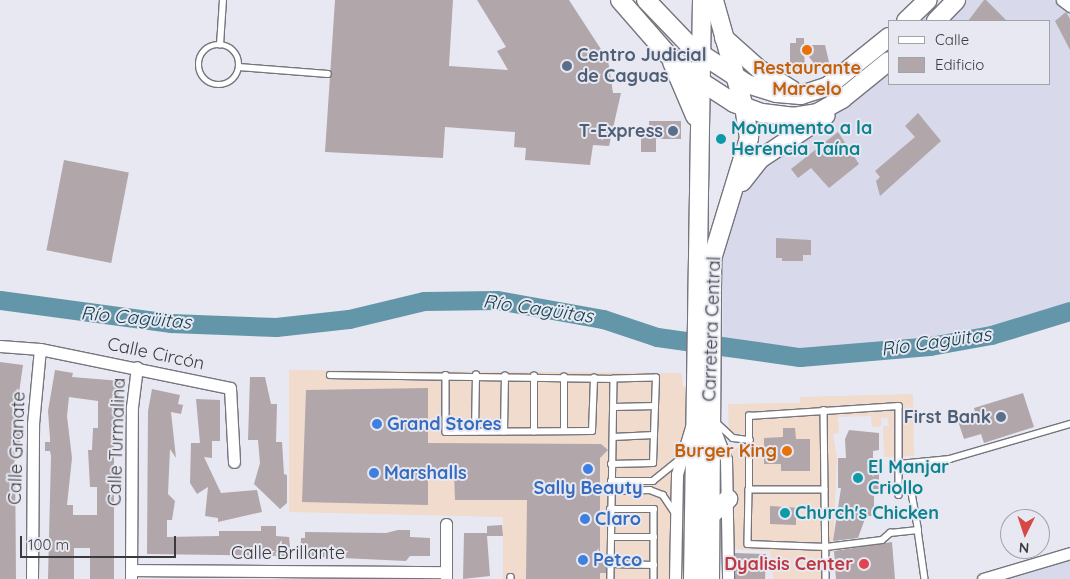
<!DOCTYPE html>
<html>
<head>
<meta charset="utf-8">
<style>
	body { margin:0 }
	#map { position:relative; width:1070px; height:579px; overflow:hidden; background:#e8e8f2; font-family:Quicksand,sans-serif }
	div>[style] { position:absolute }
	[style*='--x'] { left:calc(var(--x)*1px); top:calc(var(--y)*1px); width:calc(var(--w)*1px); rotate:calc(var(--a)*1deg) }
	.commercial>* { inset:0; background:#f0dbcd }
	.built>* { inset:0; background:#d8d9ea }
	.river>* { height:19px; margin:-9.5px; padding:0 9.5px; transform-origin:9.5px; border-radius:9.5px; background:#6396a8 }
	.building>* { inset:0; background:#b1a6aa; transform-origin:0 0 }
	.roads { filter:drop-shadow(1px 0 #75757e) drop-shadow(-1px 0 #75757e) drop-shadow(0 1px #75757e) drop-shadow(0 -1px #75757e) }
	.service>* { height:5.5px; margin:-2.75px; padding:0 2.75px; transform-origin:2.75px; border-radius:2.75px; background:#fff }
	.service>.ring { margin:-2.75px; padding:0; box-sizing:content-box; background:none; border:5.5px solid #fff; border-radius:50% }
	.minor>* { height:11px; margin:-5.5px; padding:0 5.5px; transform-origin:5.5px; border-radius:5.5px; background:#fff }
	.primary>* { height:18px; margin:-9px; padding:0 9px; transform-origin:9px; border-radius:9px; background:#fff }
	.dots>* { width:14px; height:14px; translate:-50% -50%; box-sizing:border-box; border:2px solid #e8e8f2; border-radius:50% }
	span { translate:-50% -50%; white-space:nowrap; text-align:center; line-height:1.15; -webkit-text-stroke:4px #e8e8f2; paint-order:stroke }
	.service-label { font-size:18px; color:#4e5e75; font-weight:700 }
	.left { translate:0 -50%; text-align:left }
	.right { translate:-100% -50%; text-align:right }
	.food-label { font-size:18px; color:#c56008; font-weight:700 }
	.culture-label { font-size:18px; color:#0d838f; font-weight:700 }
	.street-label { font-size:18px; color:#3a3a3e }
	.shop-label { font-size:18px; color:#366cbe; font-weight:700 }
	.health-label { font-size:18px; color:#be3a42; font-weight:700 }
	.water-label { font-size:19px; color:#13404f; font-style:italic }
	.legend { position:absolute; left:888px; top:20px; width:162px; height:65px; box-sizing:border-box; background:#e8e8f2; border:1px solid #a2a2aa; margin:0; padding:6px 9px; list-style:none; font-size:15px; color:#3a3a3e }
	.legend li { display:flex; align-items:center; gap:10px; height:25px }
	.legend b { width:25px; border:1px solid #a2a2aa }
	.north { position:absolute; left:1000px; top:509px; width:50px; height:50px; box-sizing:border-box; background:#e8e8f2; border:1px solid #a2a2aa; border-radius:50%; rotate:184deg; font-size:14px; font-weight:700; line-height:20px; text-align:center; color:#3a3a3e }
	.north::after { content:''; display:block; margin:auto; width:18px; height:22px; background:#d64746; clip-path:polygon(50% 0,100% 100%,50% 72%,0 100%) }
	.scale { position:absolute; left:20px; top:536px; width:156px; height:22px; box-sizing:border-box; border:2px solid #3a3a3e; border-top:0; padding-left:6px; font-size:15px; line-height:18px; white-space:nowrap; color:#3a3a3e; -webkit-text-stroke:4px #e8e8f2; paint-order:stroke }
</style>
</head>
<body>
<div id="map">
	<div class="commercial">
		<div style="clip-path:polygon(289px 370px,682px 373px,683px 387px,688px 387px,687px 579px,503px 579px,503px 517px,289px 512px)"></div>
		<div style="clip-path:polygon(913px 394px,914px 456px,884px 457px,883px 426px,889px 426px,888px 418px,881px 418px,881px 426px,872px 427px,871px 416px,838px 417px,839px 433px,833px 434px,837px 457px,833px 552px,826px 554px,826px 579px,773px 579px,770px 551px,734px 549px,732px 448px,743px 447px,743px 434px,729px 433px,728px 404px,800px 403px,800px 397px)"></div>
	</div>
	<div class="built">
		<div style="clip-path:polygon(956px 0,1053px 0,1070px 13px,1070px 303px,942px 349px,723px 358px,722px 255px,740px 182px,817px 119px,855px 75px,889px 47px,889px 84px,1049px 84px,1049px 21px,919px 21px)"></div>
		<div style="clip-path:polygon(1070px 549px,1070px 579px,977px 579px)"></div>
	</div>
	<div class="river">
		<div style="--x:0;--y:300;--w:173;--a:7.7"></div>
		<div style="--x:171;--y:323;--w:105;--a:2.2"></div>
		<div style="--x:276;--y:327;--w:73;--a:-6.3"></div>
		<div style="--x:349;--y:319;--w:77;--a:-13.5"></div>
		<div style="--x:424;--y:301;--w:73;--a:-0.8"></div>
		<div style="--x:497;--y:300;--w:108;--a:10.2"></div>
		<div style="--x:603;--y:319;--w:57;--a:18.4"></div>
		<div style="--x:657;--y:337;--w:144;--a:8"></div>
		<div style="--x:800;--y:357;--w:130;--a:-4.8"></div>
		<div style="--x:930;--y:346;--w:62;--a:-10.2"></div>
		<div style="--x:991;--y:335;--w:83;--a:-16.9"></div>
	</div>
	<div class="building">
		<div style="clip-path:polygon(335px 0,453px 0,449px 66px,508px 70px,497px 51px,506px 47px,477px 0,569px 0,608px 60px,613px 93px,621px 93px,609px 146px,593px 145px,590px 165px,525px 160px,526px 148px,514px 147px,515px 132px,445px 127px,443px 158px,325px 152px)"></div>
		<div style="clip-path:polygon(984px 0,986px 0,1007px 21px,968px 21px)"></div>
		<div style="clip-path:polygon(1066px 12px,1070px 19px,1070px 50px,1055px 21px)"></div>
		<div style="clip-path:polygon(796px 38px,804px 38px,804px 45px,825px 45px,829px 62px,818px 69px,804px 50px,805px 69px,790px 70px,790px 43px,796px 43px)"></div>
		<div style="clip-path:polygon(918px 113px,941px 141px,880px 196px,876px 181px,880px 177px,875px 171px,915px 137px,905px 126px)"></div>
		<div style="clip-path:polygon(649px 121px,681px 121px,681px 139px,656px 139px,656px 152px,641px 152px,641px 128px,649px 128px)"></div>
		<div style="clip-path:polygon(838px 132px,859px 164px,829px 188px,811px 168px,798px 178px,791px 169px)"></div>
		<div style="left:64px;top:160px;width:66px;height:92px;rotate:11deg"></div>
		<div style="clip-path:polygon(776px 238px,811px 240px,811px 255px,803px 255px,803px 261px,782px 261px,782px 258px,776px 258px)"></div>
		<div style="clip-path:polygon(0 362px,23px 365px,17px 407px,16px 431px,20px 431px,20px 450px,15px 450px,16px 579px,0 579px)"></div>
		<div style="clip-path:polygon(evenodd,55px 370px,73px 373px,72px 377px,121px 381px,114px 425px,114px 579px,90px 579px,90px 548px,74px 548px,74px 579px,48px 579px,51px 456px,50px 451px,45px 451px,45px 442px,50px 442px,50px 438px,48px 411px,55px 370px,69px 397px,98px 401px,98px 428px,93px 428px,92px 450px,88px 450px,90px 487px,97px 487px,97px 515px,73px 515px,73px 505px,67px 505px,72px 458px,67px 416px,69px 397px)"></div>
		<div style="clip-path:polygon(250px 377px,265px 377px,271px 404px,277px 404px,276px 442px,282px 442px,284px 474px,287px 475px,287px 503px,280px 509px,254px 484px,260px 463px,258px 440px,248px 440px)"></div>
		<div style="clip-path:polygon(428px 388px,428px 443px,601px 444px,608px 450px,600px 458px,600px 559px,607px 558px,606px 573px,600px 573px,600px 579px,526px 579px,527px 500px,455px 500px,454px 472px,428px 471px,428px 505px,302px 502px,306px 390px)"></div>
		<div style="clip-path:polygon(152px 389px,180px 395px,178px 404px,183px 405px,181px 414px,171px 412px,176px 458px,170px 449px,168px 494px,175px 501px,172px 520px,167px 520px,167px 537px,219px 536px,219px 531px,261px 531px,261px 526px,276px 526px,276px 536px,289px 537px,291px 556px,147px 554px,148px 411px)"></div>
		<div style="clip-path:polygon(1023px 393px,1034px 427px,984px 443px,981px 434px,964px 439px,958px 421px,976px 416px,974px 408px)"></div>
		<div style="clip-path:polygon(196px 399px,220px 400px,220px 441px,212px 441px,212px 458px,204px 457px,221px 493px,257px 490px,262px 512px,218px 522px,218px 518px,205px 516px,208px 487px,197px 494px,190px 483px,191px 443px,200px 443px)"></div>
		<div style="clip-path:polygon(783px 428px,795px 428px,796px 439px,810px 439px,810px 471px,781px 471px,781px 464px,764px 464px,764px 438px,783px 437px)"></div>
		<div style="clip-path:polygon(849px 430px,879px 433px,879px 450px,873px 451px,873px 467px,879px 467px,879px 489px,874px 489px,874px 516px,866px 516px,858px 538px,833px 541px,841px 488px,838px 488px,838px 458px,846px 458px,845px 439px)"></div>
		<div style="clip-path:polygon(770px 506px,800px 508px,800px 518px,796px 518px,796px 525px,770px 524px)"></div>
		<div style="clip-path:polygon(502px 525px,503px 536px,487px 536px,490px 576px,463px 579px,464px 533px,487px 533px,487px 526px)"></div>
		<div style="clip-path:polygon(398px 530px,410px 530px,410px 537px,430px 538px,430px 556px,410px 556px,406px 561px,300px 556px,301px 538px,305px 538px,305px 532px,386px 533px)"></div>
		<div style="clip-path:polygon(892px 542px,895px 579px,836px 579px,834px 551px)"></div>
		<div style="left:735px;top:553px;width:31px;height:26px;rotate:2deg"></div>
	</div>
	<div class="roads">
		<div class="service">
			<div style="--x:220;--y:45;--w:45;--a:-86.2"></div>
			<div class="ring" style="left:199px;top:45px;width:34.5px;height:34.5px"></div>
			<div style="--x:239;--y:67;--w:89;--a:4.5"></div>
			<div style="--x:330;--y:375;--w:284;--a:0.8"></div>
			<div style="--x:614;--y:379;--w:200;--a:90.9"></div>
			<div style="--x:446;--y:375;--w:57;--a:90"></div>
			<div style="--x:446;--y:432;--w:146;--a:-0.4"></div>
			<div style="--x:592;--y:431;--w:53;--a:-87.8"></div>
			<div style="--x:614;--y:407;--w:41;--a:-1.4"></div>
			<div style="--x:824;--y:410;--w:169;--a:89.3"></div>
			<div style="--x:716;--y:422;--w:23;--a:43"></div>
			<div style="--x:733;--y:438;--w:17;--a:7"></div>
			<div style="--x:564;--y:431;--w:54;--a:-90"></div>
			<div style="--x:475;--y:432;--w:57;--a:-89"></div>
			<div style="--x:504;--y:432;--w:56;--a:-89"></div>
			<div style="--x:534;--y:432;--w:56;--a:-90"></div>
			<div style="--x:613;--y:437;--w:41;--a:-2.8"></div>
			<div style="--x:611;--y:464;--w:42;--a:-1.4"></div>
			<div style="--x:653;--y:463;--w:85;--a:-88"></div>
			<div style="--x:656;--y:378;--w:42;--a:178.6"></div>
			<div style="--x:899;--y:464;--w:31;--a:90"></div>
			<div style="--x:611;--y:481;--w:42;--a:0"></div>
			<div style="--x:653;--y:481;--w:35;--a:-39"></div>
			<div style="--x:749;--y:490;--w:74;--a:-90"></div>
			<div style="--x:749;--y:416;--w:150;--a:-3.8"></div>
			<div style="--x:899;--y:406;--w:58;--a:90"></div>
			<div style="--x:899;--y:464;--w:51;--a:-5.6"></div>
			<div style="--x:950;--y:459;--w:125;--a:-16.3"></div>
			<div style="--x:825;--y:490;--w:76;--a:180"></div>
			<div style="--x:749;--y:490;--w:54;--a:91.1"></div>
			<div style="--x:748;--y:544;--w:78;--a:2.2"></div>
			<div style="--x:826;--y:547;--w:56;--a:-7.1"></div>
			<div style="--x:882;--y:540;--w:11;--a:-41"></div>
			<div style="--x:890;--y:533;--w:28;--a:-6"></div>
			<div style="--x:918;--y:530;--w:35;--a:-100"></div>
			<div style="--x:610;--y:491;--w:40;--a:-1.4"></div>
			<div style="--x:650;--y:490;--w:14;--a:21"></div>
			<div style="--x:663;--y:495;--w:22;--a:56"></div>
			<div style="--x:610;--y:509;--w:44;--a:0"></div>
			<div style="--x:654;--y:509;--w:70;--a:90"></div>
			<div style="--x:918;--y:530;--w:49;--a:81.9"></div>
			<div style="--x:611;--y:537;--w:43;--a:0"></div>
			<div style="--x:611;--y:564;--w:43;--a:1.3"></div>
			<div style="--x:511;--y:577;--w:2;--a:90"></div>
		</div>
		<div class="minor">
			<div style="--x:1062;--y:0;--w:10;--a:37"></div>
			<div style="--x:0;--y:346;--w:40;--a:4.3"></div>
			<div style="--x:40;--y:349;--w:194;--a:11.6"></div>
			<div style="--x:230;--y:388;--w:74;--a:86.9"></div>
			<div style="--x:714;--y:428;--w:33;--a:69"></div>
			<div style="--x:726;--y:459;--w:120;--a:89"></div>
			<div style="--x:131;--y:570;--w:315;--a:0.4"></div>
			<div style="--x:32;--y:579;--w:155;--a:-89.6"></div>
			<div style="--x:33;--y:424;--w:75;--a:-84.7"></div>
			<div style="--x:131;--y:579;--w:172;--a:-89.7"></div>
			<div style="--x:132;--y:407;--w:40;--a:-82.9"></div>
			<div style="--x:446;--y:579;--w:55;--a:-90"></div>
			<div style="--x:675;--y:579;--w:105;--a:-88.9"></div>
			<div style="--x:677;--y:474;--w:49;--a:-73.4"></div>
			<div style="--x:983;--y:579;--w:91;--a:-16.6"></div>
		</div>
		<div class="primary">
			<div style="--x:620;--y:0;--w:73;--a:48.9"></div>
			<div style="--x:668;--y:55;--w:41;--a:39.1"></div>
			<div style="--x:700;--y:81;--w:40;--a:32.9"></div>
			<div style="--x:734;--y:103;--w:30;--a:20"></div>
			<div style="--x:762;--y:113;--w:31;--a:7"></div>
			<div style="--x:793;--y:117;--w:24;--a:-9"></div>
			<div style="--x:817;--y:113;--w:29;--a:-29"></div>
			<div style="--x:842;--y:99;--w:60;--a:-39"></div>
			<div style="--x:646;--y:0;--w:66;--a:46.2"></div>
			<div style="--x:692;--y:48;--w:66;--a:33.2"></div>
			<div style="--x:747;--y:84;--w:31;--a:17"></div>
			<div style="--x:777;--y:93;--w:24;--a:5"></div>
			<div style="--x:801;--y:95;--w:28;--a:-18"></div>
			<div style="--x:828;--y:86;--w:78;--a:-38.8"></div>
			<div style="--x:906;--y:21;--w:30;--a:-44"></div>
			<div style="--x:936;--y:21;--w:29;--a:-46"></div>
			<div style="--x:724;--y:38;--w:48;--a:41.6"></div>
			<div style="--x:760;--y:70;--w:38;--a:32"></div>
			<div style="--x:672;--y:62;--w:59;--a:66.9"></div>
			<div style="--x:742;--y:182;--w:29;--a:-52"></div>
			<div style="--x:760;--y:159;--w:79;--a:-33.7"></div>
			<div style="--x:710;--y:516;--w:25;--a:-43"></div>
			<div style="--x:693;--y:579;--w:579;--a:-89.11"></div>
			<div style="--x:710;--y:579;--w:320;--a:-89.6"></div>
			<div style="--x:712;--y:259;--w:127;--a:-73"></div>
			<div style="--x:749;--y:138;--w:31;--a:-99"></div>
			<div style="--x:744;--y:107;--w:111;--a:-105.7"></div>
		</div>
	</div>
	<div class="dots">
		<div style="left:807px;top:50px;background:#e8710a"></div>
		<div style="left:567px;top:66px;background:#5c6f8a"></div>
		<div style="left:673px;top:131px;background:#5c6f8a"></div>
		<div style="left:721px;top:139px;background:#0f9aa8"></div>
		<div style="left:1001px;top:417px;background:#5c6f8a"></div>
		<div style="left:377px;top:424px;background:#3f7fe0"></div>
		<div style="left:787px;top:451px;background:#e8710a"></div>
		<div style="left:588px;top:469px;background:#3f7fe0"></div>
		<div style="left:374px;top:473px;background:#3f7fe0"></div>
		<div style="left:858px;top:478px;background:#0f9aa8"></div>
		<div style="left:785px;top:513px;background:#0f9aa8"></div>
		<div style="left:585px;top:519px;background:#3f7fe0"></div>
		<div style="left:583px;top:560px;background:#3f7fe0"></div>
		<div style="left:864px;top:564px;background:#e0444e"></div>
	</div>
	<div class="service-label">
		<span class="left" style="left:577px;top:66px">Centro Judicial<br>de Caguas</span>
		<span class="right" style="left:663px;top:131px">T-Express</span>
		<span class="right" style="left:991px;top:417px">First Bank</span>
	</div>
	<div class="food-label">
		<span style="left:807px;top:79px">Restaurante<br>Marcelo</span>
		<span class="right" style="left:777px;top:451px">Burger King</span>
	</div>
	<div class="culture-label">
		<span class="left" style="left:731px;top:139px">Monumento a la<br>Herencia Taína</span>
		<span class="left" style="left:868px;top:478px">El Manjar<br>Criollo</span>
		<span class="left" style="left:795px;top:513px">Church's Chicken</span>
	</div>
	<div class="street-label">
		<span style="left:712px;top:329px;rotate:-88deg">Carretera Central</span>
		<span style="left:156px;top:354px;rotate:12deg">Calle Circón</span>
		<span style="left:117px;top:442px;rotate:-88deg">Calle Turmalina</span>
		<span style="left:17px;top:448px;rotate:-88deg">Calle Granate</span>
		<span style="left:288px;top:553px">Calle Brillante</span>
	</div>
	<div class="shop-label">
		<span class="left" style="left:387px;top:424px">Grand Stores</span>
		<span class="left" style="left:384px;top:473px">Marshalls</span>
		<span style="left:588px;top:488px">Sally Beauty</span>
		<span class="left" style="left:595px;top:519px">Claro</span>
		<span class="left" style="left:593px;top:560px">Petco</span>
	</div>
	<div class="health-label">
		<span class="right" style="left:853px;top:564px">Dyalisis Center</span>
	</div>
	<div class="water-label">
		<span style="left:538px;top:309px;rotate:8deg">Río Cagüitas</span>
		<span style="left:136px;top:318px;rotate:5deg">Río Cagüitas</span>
		<span style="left:936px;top:342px;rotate:-8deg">Río Cagüitas</span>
	</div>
	<ul class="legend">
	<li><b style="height:6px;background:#fff"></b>Calle</li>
	<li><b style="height:14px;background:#b1a6aa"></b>Edificio</li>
	</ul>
	<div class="north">N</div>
	<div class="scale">100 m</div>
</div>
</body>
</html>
